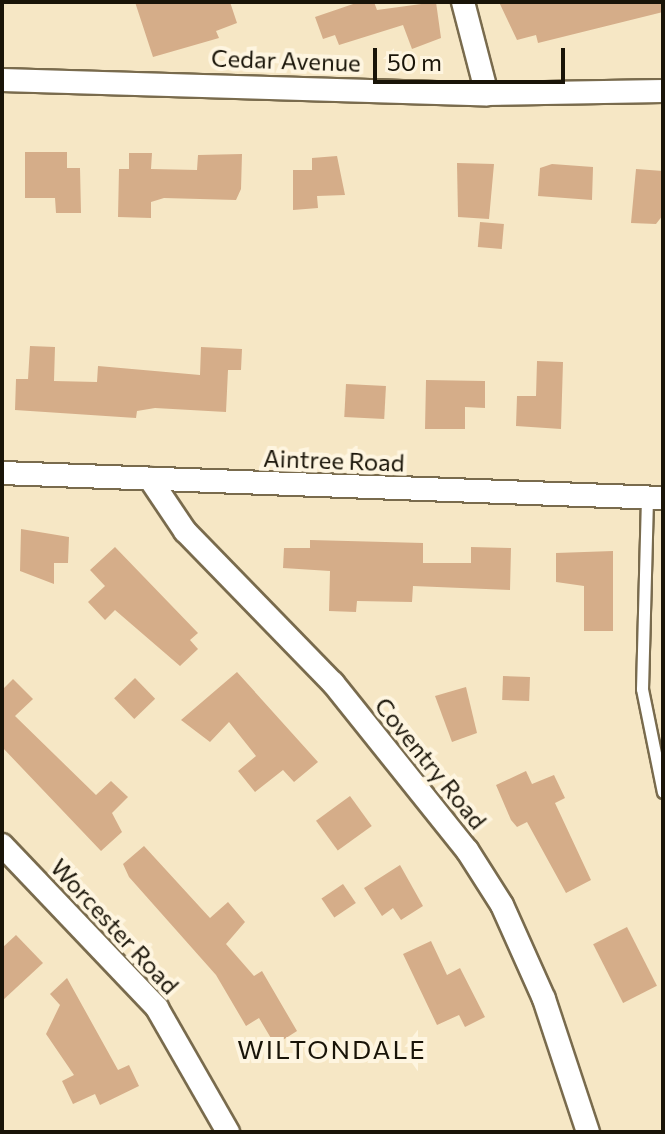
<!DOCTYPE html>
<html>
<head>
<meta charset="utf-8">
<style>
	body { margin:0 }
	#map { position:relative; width:665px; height:1134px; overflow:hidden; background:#f6e7c5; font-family:Commissioner,sans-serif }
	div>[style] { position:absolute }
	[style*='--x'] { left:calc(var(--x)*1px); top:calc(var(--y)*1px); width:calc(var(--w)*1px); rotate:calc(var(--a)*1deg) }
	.building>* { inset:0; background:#d5ad89; transform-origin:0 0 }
	.roads { filter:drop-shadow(2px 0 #796b4d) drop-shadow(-2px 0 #796b4d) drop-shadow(0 2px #796b4d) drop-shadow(0 -2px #796b4d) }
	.lane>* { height:11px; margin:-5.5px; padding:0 5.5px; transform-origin:5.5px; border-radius:5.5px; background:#fff }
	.street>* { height:22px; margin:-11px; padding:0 11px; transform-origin:11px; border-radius:11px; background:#fff }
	span { translate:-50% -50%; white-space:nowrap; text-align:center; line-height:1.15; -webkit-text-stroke:8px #fef5e0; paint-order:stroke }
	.street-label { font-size:24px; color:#191408 }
	.neighbourhood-label { font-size:26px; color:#191408; letter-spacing:2px }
	.frame { position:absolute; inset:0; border:4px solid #191408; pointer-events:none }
	.scale { position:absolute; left:373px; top:48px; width:192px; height:36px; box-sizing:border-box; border:4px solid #191408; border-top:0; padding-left:10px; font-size:24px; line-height:28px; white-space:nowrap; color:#191408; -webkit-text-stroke:6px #fef5e0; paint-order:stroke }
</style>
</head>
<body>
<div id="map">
	<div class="building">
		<div style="clip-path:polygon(135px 2px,230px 2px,237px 23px,216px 31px,219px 38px,153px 57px)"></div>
		<div style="clip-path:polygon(359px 2px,374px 2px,377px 10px,436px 2px,441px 38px,412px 49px,403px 25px,339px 45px,335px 35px,323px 39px,315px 17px)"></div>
		<div style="clip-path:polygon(499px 2px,663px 2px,663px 12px,538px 43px,536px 35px,517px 40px)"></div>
		<div style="clip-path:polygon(25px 152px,67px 152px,67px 168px,80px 168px,81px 213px,56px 213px,55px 198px,25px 198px)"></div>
		<div style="clip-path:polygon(129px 153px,152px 153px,151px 169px,197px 170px,198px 155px,242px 154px,241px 189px,236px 200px,164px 198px,151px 202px,151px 218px,118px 217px,119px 169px,129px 169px)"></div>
		<div style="clip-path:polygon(337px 156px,345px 195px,317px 196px,318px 208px,293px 210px,293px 170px,312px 170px,312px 158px)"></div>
		<div style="clip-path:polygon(457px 163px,494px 164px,489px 219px,458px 217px)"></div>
		<div style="clip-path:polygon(552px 164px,593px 167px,592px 200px,538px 196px,540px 168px)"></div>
		<div style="clip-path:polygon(636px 169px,663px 171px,663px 215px,656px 224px,631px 223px)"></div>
		<div style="left:480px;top:222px;width:24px;height:25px;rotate:5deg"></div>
		<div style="clip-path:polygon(30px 346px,55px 347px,54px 381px,97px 382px,98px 366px,200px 375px,201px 347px,242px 349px,241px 370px,228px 370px,226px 412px,155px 408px,137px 411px,136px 418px,15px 410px,16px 379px,28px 379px)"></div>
		<div style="clip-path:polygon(537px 361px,563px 362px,561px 429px,516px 426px,517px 396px,536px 396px)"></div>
		<div style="clip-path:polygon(426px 380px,485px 381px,485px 408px,465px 407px,465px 429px,425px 429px)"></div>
		<div style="left:346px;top:384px;width:40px;height:33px;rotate:3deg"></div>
		<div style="clip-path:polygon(21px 529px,69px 537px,68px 563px,54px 563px,54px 584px,20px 571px)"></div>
		<div style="clip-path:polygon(310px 540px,423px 543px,423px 563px,471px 563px,471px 547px,511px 548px,510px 590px,413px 586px,412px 602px,357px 601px,356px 612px,329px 611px,330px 571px,283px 568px,284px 548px,310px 548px)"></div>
		<div style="clip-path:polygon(115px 547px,198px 633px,190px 640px,198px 649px,180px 666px,115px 610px,105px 620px,88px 602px,105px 586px,90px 570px)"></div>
		<div style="clip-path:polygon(613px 551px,613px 631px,584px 631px,584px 586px,556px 582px,556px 553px)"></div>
		<div style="clip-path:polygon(237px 672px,318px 762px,294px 782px,283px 770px,255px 792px,238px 771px,256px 756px,229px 722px,210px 742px,181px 720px)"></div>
		<div style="left:503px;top:676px;width:27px;height:24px;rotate:2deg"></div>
		<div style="left:135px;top:678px;width:29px;height:29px;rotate:46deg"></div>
		<div style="clip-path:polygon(13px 679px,33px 699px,15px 716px,96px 795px,111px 781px,128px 797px,112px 813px,122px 832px,101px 851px,2px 747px,2px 690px)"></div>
		<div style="clip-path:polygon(466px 687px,477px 733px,452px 742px,435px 696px)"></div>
		<div style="clip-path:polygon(526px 771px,532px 784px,554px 775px,565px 798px,555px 803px,591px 880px,566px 893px,527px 822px,517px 827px,511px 820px,496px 785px)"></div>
		<div style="left:350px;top:796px;width:37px;height:42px;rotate:54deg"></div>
		<div style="clip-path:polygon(144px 846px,210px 918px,228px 902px,245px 922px,226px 944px,254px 976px,262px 971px,297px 1031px,275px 1045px,259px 1018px,246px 1026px,216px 975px,129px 877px,123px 864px)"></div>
		<div style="clip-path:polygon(400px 865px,423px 906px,401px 920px,393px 908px,382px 916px,364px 888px)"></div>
		<div style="left:343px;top:884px;width:23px;height:26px;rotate:56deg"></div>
		<div style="left:627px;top:927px;width:66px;height:38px;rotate:63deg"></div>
		<div style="clip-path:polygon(16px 935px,43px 963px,2px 1001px,2px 948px)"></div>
		<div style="clip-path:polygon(431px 941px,447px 975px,460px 968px,485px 1017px,465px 1027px,459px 1015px,437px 1025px,403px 954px)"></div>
		<div style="clip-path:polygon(67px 978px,118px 1070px,129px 1065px,139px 1086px,100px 1105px,95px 1094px,73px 1104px,62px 1081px,74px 1075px,46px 1034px,60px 1005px,50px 994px)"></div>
	</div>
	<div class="roads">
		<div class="lane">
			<div style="--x:647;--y:498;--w:191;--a:91.5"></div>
			<div style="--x:642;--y:689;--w:105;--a:78.5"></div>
		</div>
		<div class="street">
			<div style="--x:463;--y:2;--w:95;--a:75.4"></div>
			<div style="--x:2;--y:80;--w:485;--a:1.7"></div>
			<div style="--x:487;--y:94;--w:176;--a:-1"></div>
			<div style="--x:2;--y:473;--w:661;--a:2.17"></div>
			<div style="--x:150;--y:479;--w:63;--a:56.1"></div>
			<div style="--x:185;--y:531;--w:212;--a:45.8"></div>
			<div style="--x:333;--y:683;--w:214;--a:51.3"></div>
			<div style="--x:467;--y:850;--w:65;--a:57.5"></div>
			<div style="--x:502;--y:905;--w:103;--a:65.9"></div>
			<div style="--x:544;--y:999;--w:140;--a:71.7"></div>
			<div style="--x:2;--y:845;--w:225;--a:46.4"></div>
			<div style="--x:157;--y:1008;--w:143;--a:60.2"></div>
		</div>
	</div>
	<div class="street-label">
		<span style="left:286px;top:60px;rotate:2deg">Cedar Avenue</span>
		<span style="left:334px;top:460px;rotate:2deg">Aintree Road</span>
		<span style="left:431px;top:763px;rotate:51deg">Coventry Road</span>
		<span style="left:115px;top:926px;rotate:47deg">Worcester Road</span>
	</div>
	<div class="neighbourhood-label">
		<span style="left:332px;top:1049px">WILTONDALE</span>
	</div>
	<div class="frame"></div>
	<div class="scale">50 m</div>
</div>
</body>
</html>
